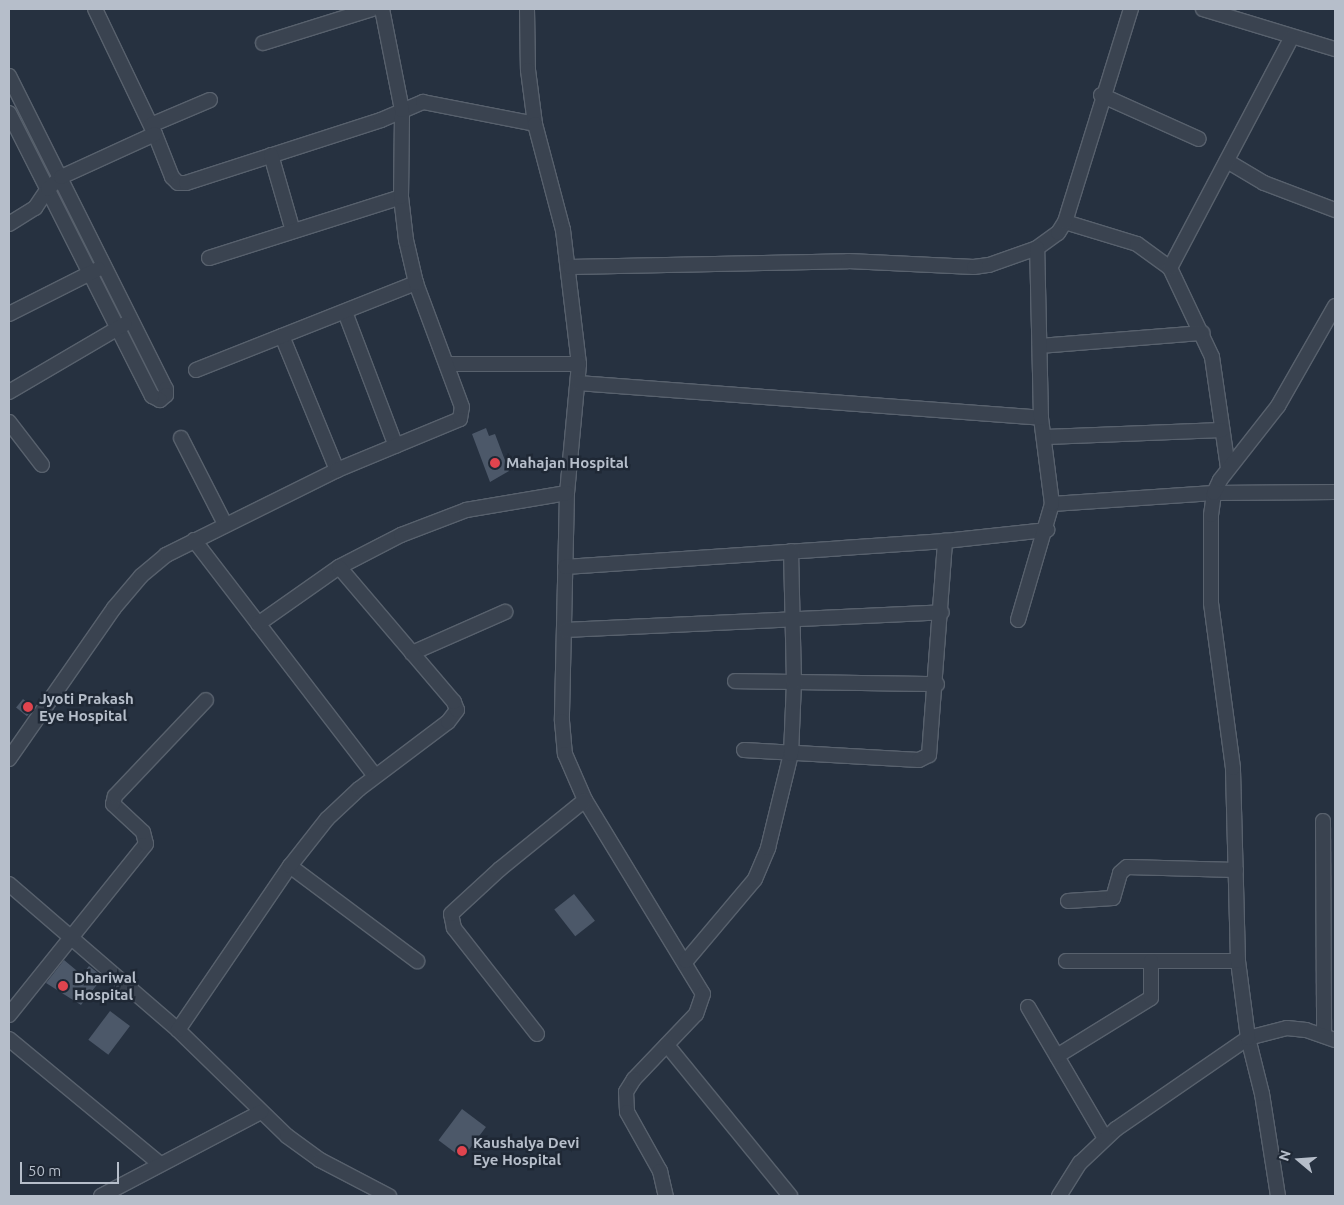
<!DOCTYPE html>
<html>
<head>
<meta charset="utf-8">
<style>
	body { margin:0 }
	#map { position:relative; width:1344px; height:1205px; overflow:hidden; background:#263140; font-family:Ubuntu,sans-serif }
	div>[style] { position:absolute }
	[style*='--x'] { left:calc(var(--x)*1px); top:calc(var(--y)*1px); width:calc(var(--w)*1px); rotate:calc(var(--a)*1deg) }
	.building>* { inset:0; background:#4c5869; transform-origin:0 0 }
	.roads { filter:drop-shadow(1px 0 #58616d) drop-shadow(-1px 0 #58616d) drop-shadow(0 1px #58616d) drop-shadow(0 -1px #58616d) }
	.minor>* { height:14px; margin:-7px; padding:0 7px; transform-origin:7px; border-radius:7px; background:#3a4350 }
	.dots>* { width:14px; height:14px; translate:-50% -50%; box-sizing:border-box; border:2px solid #1f2835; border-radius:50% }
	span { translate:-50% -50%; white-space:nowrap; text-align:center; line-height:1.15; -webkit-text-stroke:5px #1f2835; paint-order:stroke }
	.poi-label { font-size:15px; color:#b6beca; font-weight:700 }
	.left { translate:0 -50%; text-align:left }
	.frame { position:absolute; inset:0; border:10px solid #b6beca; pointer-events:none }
	.north { position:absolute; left:1274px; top:1135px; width:50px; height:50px; -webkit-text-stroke:4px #1f2835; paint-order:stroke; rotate:288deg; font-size:14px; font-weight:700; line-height:20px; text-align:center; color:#b6beca }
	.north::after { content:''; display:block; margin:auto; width:18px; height:22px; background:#b6beca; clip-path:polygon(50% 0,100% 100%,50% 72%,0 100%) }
	.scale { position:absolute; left:20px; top:1162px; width:99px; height:22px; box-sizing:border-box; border:2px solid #b6beca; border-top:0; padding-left:6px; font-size:15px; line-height:18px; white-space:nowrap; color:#b6beca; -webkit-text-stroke:4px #1f2835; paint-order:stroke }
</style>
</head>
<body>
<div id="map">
	<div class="building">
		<div style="clip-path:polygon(486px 428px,489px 436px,495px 434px,509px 471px,490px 482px,472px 434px)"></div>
		<div style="left:23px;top:699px;width:14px;height:11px;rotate:39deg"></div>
		<div style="left:574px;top:894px;width:34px;height:25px;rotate:52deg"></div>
		<div style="clip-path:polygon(64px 960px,82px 975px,89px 966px,103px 977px,81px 1005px,46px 983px)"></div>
		<div style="left:110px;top:1011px;width:25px;height:36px;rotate:37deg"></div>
		<div style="left:462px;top:1109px;width:30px;height:39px;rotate:37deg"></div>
	</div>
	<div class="roads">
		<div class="minor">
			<div style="--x:95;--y:9;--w:139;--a:64.4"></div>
			<div style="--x:155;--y:134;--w:46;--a:68.4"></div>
			<div style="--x:172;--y:177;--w:8;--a:45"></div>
			<div style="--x:178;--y:183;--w:8;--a:0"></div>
			<div style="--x:186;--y:183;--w:205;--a:-17.9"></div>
			<div style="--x:381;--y:120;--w:46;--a:-23.2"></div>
			<div style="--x:423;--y:102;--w:114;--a:11.1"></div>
			<div style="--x:527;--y:9;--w:61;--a:89.1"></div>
			<div style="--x:528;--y:70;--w:54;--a:82.6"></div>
			<div style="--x:535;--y:124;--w:110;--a:75.2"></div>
			<div style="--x:563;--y:230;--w:135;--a:83.2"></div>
			<div style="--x:579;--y:364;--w:130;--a:95.3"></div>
			<div style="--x:567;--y:493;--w:228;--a:91.3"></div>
			<div style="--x:562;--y:721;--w:33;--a:85"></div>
			<div style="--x:565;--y:754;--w:50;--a:66.5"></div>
			<div style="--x:585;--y:800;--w:227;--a:58.7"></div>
			<div style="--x:703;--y:994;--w:21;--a:109"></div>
			<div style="--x:696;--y:1014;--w:90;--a:133.6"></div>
			<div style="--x:634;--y:1079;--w:15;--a:122"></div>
			<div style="--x:626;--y:1092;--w:20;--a:87"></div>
			<div style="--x:627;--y:1112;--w:68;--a:60.8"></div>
			<div style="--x:660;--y:1171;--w:26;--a:77"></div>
			<div style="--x:1203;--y:9;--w:138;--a:16.9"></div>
			<div style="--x:263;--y:43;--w:114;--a:-17.3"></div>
			<div style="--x:9;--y:76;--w:350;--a:63.4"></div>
			<div style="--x:166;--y:389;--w:6;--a:90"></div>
			<div style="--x:166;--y:395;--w:8;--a:140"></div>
			<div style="--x:160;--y:400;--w:9;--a:-153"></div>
			<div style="--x:152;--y:396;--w:317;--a:-116.8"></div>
			<div style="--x:1101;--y:95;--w:107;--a:24.2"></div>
			<div style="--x:151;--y:125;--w:64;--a:-23"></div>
			<div style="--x:271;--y:155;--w:79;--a:73.9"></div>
			<div style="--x:1227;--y:161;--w:43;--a:30.7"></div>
			<div style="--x:1264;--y:183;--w:76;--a:20.8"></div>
			<div style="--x:1065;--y:222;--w:75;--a:17"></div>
			<div style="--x:1137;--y:244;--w:41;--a:36"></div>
			<div style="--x:1170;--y:268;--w:98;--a:64.7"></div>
			<div style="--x:1212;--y:357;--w:112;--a:81.8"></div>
			<div style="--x:9;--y:224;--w:31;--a:-32"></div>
			<div style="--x:35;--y:208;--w:23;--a:-56"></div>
			<div style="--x:48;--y:189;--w:18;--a:-43"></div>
			<div style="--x:61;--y:177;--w:103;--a:-24.6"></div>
			<div style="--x:209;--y:258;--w:201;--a:-17.6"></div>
			<div style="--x:570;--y:267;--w:278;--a:-1.2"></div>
			<div style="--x:848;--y:261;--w:126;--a:2.7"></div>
			<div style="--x:974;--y:267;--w:15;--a:-8"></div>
			<div style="--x:989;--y:265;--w:51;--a:-19.5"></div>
			<div style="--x:1037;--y:248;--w:26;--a:-36"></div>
			<div style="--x:1058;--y:233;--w:13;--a:-58"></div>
			<div style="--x:1065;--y:222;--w:223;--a:-72.8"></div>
			<div style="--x:1170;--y:268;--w:261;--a:-62.2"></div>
			<div style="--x:345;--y:312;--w:143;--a:69.2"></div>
			<div style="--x:9;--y:314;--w:100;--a:-26.8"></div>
			<div style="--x:282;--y:336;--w:145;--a:67.7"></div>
			<div style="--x:1040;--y:346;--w:163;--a:-4.6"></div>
			<div style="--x:447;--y:364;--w:132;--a:0"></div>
			<div style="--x:196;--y:370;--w:237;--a:-21.6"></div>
			<div style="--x:578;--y:383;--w:464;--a:4.3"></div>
			<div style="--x:9;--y:392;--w:134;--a:-30.4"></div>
			<div style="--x:9;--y:422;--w:54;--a:52.5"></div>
			<div style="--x:1046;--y:437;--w:176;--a:-2.3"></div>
			<div style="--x:181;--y:438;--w:97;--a:62.9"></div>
			<div style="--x:1052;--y:504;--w:162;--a:-3.9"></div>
			<div style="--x:1214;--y:493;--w:121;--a:-0.5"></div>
			<div style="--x:194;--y:540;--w:297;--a:52.5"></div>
			<div style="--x:565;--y:567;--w:381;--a:-3.9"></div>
			<div style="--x:945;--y:541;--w:103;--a:-6.2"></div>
			<div style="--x:1018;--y:620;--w:121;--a:-73.7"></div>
			<div style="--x:1052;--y:504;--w:87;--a:-97.3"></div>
			<div style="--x:1041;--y:418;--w:170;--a:-91.3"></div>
			<div style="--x:258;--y:624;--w:99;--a:-35.1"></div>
			<div style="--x:339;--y:567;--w:70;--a:-27.3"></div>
			<div style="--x:401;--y:535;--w:70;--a:-21"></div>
			<div style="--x:466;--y:510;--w:102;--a:-9.6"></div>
			<div style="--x:566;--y:630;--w:376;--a:-2.7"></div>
			<div style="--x:412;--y:653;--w:102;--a:-23.8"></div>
			<div style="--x:735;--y:681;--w:202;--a:0.9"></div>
			<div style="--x:744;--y:750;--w:175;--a:3.3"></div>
			<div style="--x:919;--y:760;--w:11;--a:-27"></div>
			<div style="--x:929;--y:755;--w:215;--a:-85.7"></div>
			<div style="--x:9;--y:759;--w:184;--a:-55.2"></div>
			<div style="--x:114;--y:608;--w:42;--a:-49.8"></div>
			<div style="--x:141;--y:576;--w:33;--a:-40"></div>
			<div style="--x:166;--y:555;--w:191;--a:-26.4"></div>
			<div style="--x:337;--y:470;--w:133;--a:-22.5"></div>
			<div style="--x:460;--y:419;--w:12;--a:-81"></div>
			<div style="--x:462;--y:407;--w:132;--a:-110.4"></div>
			<div style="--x:416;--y:283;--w:44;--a:-103.1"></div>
			<div style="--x:406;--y:240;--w:43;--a:-96.6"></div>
			<div style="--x:401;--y:197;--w:87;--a:-89.3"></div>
			<div style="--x:402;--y:110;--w:103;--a:-101.2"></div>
			<div style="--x:1323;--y:821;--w:214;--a:89.7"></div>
			<div style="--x:290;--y:866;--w:159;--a:36.8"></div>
			<div style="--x:9;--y:884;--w:223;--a:40.8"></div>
			<div style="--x:178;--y:1030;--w:152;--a:44.2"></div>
			<div style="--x:287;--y:1136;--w:41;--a:36"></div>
			<div style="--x:320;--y:1160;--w:78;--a:27.6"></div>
			<div style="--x:1068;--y:901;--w:45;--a:-3.8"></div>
			<div style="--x:1113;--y:898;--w:26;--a:-74"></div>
			<div style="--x:1120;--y:873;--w:9;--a:-41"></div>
			<div style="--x:1127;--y:867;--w:109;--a:1.6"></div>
			<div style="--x:686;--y:961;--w:107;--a:-49.9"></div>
			<div style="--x:755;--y:879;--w:34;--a:-67"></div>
			<div style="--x:768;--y:848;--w:97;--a:-76.3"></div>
			<div style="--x:791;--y:754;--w:72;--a:-87.6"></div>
			<div style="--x:794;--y:682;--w:131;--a:-91.3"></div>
			<div style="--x:1066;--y:961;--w:172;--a:0"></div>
			<div style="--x:1028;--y:1007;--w:152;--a:59.6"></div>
			<div style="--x:9;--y:1015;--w:219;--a:-51.3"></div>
			<div style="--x:146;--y:844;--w:12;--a:-104"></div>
			<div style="--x:143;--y:832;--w:41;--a:-137"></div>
			<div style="--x:113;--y:804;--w:8;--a:-76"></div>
			<div style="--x:115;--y:796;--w:132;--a:-46.5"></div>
			<div style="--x:178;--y:1030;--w:199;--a:-55.7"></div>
			<div style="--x:290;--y:866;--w:60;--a:-51.8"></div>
			<div style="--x:327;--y:819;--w:44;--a:-43.2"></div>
			<div style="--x:359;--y:789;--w:111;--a:-37"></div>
			<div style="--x:448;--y:722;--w:15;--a:-53"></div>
			<div style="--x:457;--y:710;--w:9;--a:-111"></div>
			<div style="--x:454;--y:702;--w:177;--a:-130.4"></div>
			<div style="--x:537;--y:1034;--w:135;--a:-128.1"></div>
			<div style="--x:454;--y:928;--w:14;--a:-102"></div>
			<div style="--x:451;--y:914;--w:67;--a:-42.6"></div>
			<div style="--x:500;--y:869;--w:109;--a:-39.1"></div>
			<div style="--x:9;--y:1039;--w:196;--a:39.6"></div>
			<div style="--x:667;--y:1045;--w:195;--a:50.8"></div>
			<div style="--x:1057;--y:1056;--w:110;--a:-31.7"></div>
			<div style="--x:1151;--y:998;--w:37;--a:-90"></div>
			<div style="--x:101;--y:1196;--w:181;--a:-27.7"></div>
			<div style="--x:1059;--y:1196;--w:39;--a:-58"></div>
			<div style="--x:1080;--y:1163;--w:50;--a:-43.4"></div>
			<div style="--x:1116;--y:1129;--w:160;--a:-34.6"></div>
			<div style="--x:1248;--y:1038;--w:40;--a:-14.4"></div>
			<div style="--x:1287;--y:1028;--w:19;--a:6"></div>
			<div style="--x:1306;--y:1030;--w:31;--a:19"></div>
			<div style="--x:1278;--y:1196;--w:103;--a:-98.9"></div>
			<div style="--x:1262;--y:1094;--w:58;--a:-104"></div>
			<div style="--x:1248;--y:1038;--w:78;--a:-97.4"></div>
			<div style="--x:1238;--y:961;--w:193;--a:-91.5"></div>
			<div style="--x:1233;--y:768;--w:166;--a:-97.6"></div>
			<div style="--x:1211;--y:603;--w:88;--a:-90"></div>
			<div style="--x:1211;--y:515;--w:22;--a:-82"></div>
			<div style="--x:1214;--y:493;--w:14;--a:-65"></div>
			<div style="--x:1220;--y:480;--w:94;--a:-51.9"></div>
			<div style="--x:1278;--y:406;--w:115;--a:-60.3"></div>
		</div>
	</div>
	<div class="dots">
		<div style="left:495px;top:463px;background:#e0444e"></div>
		<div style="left:28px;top:707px;background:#e0444e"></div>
		<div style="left:63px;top:986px;background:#e0444e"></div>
		<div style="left:462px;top:1151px;background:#e0444e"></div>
	</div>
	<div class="poi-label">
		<span class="left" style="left:506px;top:463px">Mahajan Hospital</span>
		<span class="left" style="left:39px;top:707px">Jyoti Prakash<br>Eye Hospital</span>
		<span class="left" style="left:74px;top:986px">Dhariwal<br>Hospital</span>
		<span class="left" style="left:473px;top:1151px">Kaushalya Devi<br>Eye Hospital</span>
	</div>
	<div class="frame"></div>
	<div class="north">N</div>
	<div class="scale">50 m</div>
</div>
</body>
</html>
